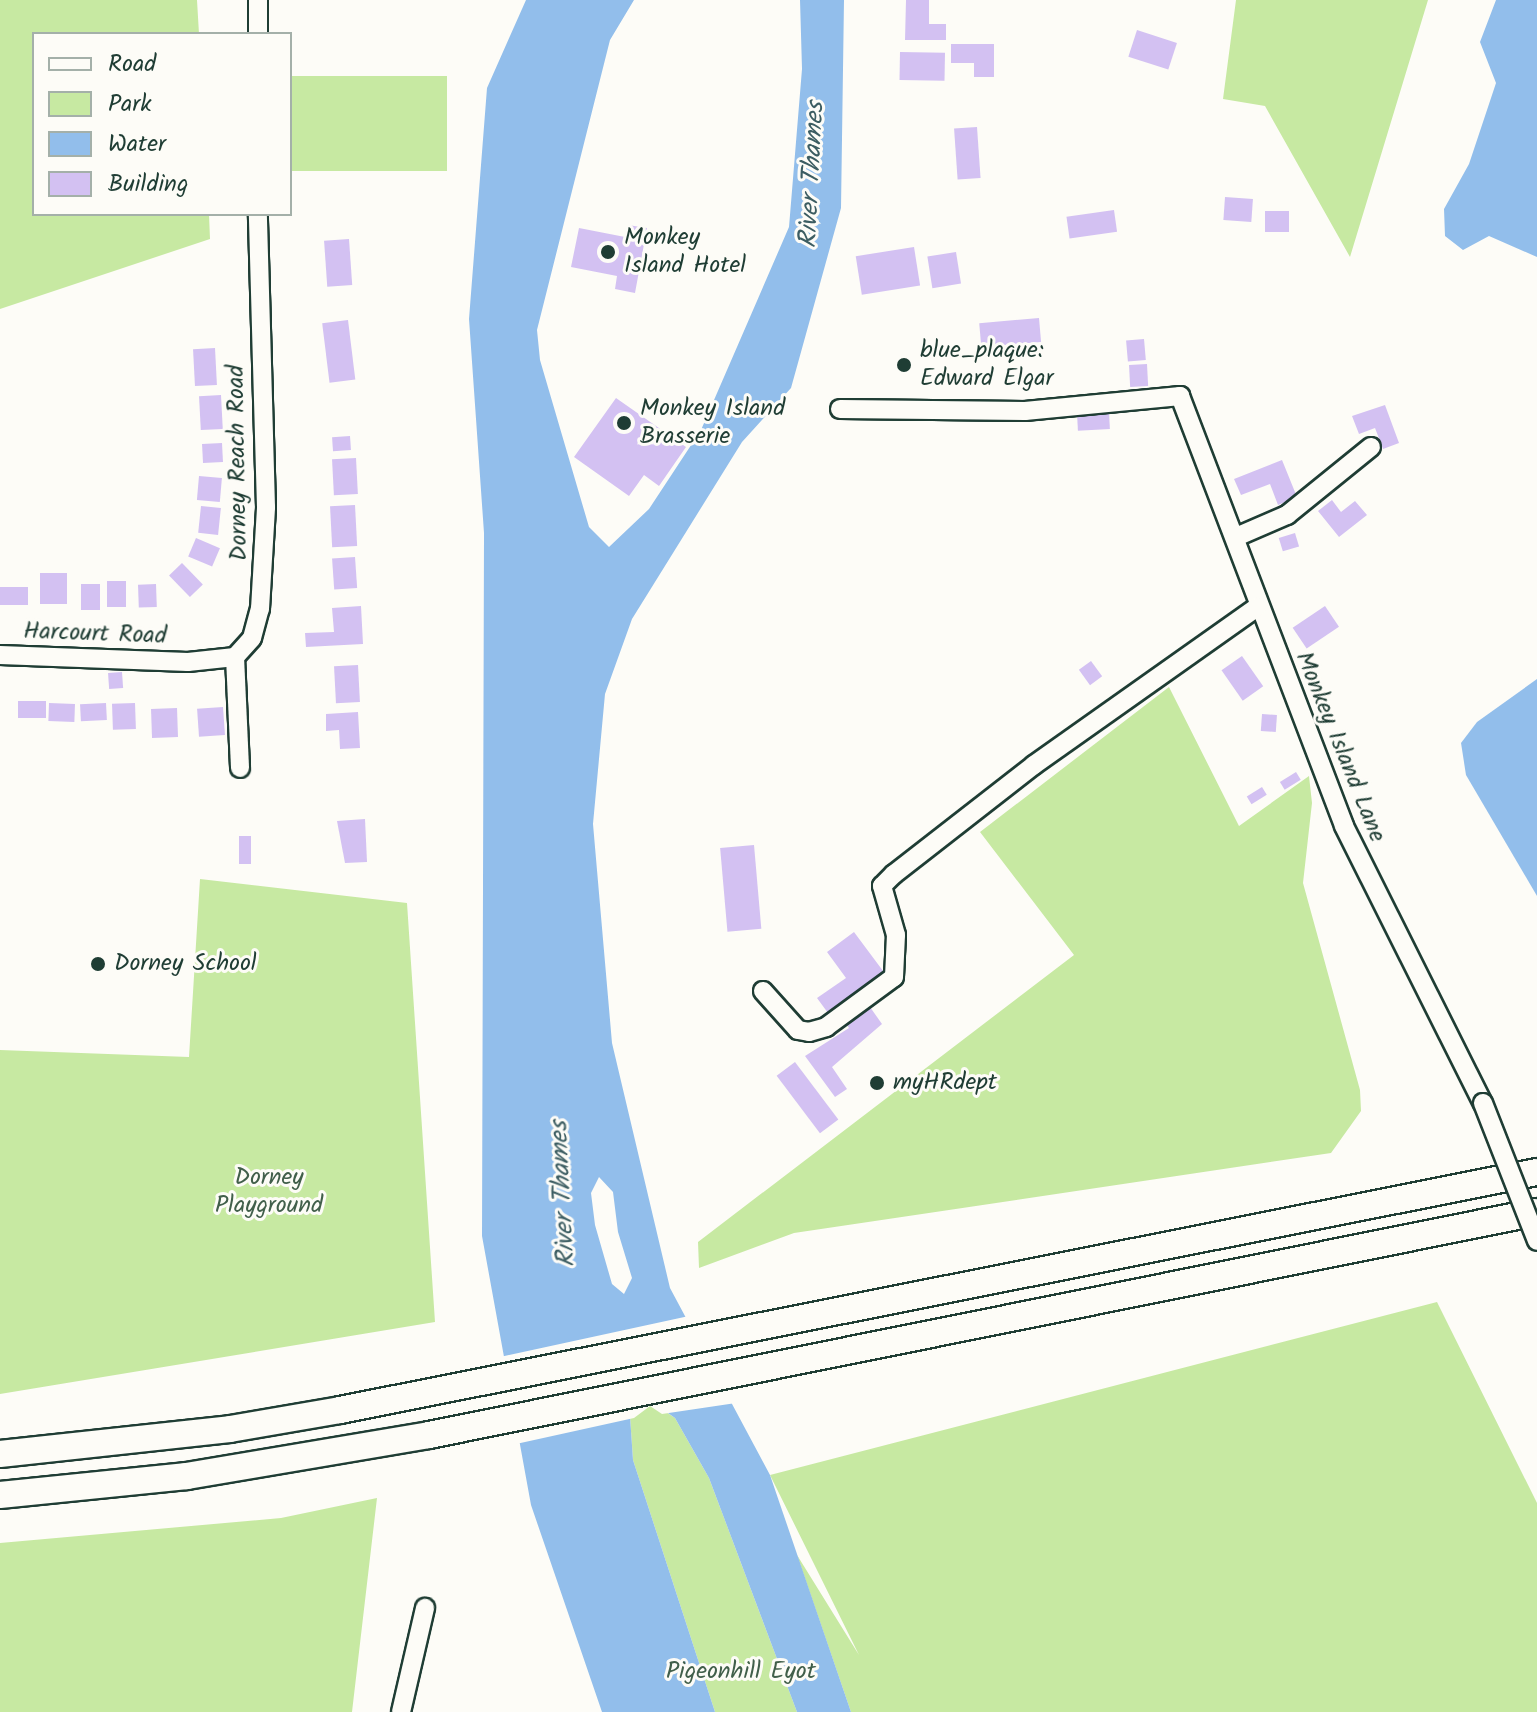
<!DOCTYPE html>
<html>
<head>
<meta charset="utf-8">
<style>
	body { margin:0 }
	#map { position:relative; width:1537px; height:1712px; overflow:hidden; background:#fdfcf7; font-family:Kalam,sans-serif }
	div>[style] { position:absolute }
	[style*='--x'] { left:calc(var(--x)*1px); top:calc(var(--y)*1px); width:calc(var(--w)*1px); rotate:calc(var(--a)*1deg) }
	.green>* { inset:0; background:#c7e9a2; transform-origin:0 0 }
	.water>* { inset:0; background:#92beeb }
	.pier>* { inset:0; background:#fdfcf7 }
	.building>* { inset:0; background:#d3c1f2; transform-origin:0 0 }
	.roads { filter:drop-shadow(2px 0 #1f3d34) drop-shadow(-2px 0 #1f3d34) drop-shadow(0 2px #1f3d34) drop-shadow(0 -2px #1f3d34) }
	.minor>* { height:18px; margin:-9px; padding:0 9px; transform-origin:9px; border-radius:9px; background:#fdfcf7 }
	.highway>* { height:26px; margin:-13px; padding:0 13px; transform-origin:13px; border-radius:13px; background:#fdfcf7 }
	.bridges { filter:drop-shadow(2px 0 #1f3d34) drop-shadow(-2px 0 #1f3d34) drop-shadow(0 2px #1f3d34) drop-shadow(0 -2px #1f3d34) }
	.minor-bridge>* { height:18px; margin:-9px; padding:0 9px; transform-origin:9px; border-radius:9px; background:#fdfcf7 }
	.dots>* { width:22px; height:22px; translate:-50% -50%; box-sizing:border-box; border:4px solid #fdfcf7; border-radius:50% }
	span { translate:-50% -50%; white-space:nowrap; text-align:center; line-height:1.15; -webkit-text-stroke:6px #fdfcf7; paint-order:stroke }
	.poi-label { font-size:24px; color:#1f3d34 }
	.left { translate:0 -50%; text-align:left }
	.street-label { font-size:24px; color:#1f3d34 }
	.park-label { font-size:24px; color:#415f4a }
	.water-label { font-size:26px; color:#3c5d62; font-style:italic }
	.legend { position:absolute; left:32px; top:32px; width:260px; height:184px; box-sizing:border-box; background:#fdfcf7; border:2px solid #a4b0a9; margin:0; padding:10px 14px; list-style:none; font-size:24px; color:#1f3d34 }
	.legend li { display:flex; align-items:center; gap:16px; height:40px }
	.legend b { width:40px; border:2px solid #a4b0a9 }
</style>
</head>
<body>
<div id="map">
	<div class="green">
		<div style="clip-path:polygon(0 0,197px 0,199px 34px,34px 34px,34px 214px,209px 214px,210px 239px,0 309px)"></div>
		<div style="clip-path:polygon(1236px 0,1428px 0,1350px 257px,1265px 106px,1223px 99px)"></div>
		<div style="left:290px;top:76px;width:157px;height:95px"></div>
		<div style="clip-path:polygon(1169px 687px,1239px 826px,1309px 776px,1312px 803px,1303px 883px,1360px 1090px,1361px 1111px,1331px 1153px,794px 1233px,699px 1268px,698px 1242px,1074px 955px,980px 832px)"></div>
		<div style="clip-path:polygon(200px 879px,407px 903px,435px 1322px,0 1394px,0 1050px,189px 1057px)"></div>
		<div style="clip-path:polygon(1437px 1302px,1537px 1503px,1537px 1712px,851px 1712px,797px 1555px,859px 1655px,770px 1475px)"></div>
		<div style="clip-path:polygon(650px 1401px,675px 1418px,709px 1478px,797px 1712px,715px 1712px,633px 1460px,630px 1416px)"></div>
		<div style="clip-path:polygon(377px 1498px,352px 1712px,0 1712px,0 1543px,281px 1518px)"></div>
	</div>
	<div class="water">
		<div style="clip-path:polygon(evenodd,526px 0,634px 0,610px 40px,537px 330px,540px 360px,589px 527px,609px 547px,649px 509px,701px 430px,789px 227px,802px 69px,800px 0,844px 0,841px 208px,791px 388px,742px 442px,632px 619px,605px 694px,593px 824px,612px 1043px,670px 1288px,770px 1475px,851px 1712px,797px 1712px,709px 1478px,675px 1418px,651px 1401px,630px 1416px,633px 1460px,715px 1712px,602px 1712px,531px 1505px,482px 1236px,484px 533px,469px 319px,487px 88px,526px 0,599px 1177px,613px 1192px,618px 1232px,632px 1278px,624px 1294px,612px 1284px,595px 1225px,591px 1193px,599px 1177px)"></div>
		<div style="clip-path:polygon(1496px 0,1537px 0,1537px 257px,1489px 236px,1463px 250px,1445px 236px,1444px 209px,1469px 164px,1496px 83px,1480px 42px)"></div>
		<div style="clip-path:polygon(1537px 679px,1537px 896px,1466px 775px,1461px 743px,1477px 722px)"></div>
	</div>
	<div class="pier">
		<div style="clip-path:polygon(689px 1316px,736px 1403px,662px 1414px,650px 1406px,634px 1418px,516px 1444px,500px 1357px)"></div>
	</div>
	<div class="building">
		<div style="clip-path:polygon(906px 0,929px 0,929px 24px,946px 24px,946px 40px,905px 40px)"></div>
		<div style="left:1137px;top:30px;width:42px;height:28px;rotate:18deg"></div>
		<div style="clip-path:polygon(951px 44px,994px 44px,994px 77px,974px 77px,974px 63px,951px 63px)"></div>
		<div style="left:900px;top:52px;width:45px;height:28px;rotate:1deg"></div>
		<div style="left:977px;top:127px;width:51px;height:23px;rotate:86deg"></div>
		<div style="left:1225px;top:197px;width:28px;height:23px;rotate:4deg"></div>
		<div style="left:1114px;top:210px;width:22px;height:48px;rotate:82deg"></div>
		<div style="left:1265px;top:211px;width:24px;height:21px"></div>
		<div style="clip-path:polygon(628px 225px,647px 228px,635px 293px,615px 289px,617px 276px,571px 267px,579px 228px,625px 237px)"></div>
		<div style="left:349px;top:239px;width:46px;height:25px;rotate:86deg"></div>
		<div style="left:914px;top:247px;width:39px;height:59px;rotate:81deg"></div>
		<div style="left:956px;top:252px;width:32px;height:29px;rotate:81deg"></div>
		<div style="left:1039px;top:318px;width:24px;height:60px;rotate:85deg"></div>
		<div style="left:348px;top:320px;width:60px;height:26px;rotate:83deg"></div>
		<div style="left:1144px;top:339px;width:21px;height:18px;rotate:85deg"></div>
		<div style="left:215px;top:348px;width:37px;height:22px;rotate:87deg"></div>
		<div style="left:1147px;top:364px;width:22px;height:18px;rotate:87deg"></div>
		<div style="left:221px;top:395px;width:34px;height:22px;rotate:87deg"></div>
		<div style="clip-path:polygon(616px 398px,686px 447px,659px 486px,644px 475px,629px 496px,574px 457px)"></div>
		<div style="clip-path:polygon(1385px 405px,1399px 443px,1383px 449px,1375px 428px,1359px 434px,1352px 416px)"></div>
		<div style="left:1109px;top:412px;width:17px;height:32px;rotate:87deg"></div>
		<div style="left:350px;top:436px;width:14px;height:18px;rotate:86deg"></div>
		<div style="left:222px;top:443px;width:19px;height:20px;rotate:87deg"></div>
		<div style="left:356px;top:458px;width:36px;height:24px;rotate:87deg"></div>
		<div style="clip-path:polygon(1282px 460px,1297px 497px,1278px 505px,1270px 484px,1241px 495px,1234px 479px)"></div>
		<div style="left:199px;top:476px;width:23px;height:24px;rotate:5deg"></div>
		<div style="clip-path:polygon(1332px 500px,1341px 512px,1355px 501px,1367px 515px,1339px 537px,1318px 511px)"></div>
		<div style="left:355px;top:505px;width:41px;height:25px;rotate:87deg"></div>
		<div style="left:201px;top:506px;width:20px;height:27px;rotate:6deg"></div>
		<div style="left:1295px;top:533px;width:14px;height:17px;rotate:73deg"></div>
		<div style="left:196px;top:538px;width:26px;height:20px;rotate:23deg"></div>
		<div style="left:355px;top:557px;width:31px;height:23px;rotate:86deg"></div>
		<div style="left:182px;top:563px;width:30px;height:18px;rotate:46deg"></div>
		<div style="left:67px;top:573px;width:31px;height:27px;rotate:90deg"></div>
		<div style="left:126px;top:581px;width:26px;height:19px;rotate:90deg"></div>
		<div style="left:81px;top:584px;width:19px;height:26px"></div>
		<div style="left:156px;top:584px;width:23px;height:18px;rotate:88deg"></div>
		<div style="left:0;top:587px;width:28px;height:18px"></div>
		<div style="clip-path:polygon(361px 606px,363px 644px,306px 647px,305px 633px,334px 632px,332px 608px)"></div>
		<div style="left:1325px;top:606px;width:25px;height:39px;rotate:56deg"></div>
		<div style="left:1242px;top:656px;width:37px;height:25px;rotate:55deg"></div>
		<div style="left:1091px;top:661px;width:19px;height:15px;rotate:54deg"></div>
		<div style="left:358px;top:665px;width:37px;height:24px;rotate:87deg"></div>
		<div style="left:122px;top:672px;width:16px;height:14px;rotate:86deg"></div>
		<div style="left:18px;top:701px;width:28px;height:17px"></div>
		<div style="left:49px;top:703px;width:26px;height:18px;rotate:2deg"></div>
		<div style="left:106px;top:703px;width:17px;height:26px;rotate:87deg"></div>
		<div style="left:135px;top:703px;width:26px;height:23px;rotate:88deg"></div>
		<div style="left:223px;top:707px;width:28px;height:26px;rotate:86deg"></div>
		<div style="left:177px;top:708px;width:29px;height:26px;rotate:88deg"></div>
		<div style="clip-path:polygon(358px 712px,360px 748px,340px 749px,339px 730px,326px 731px,326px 714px)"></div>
		<div style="left:1262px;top:714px;width:15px;height:17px;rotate:4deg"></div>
		<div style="left:1296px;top:772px;width:9px;height:19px;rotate:58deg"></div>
		<div style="left:1262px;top:787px;width:9px;height:18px;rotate:58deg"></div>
		<div style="clip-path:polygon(365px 819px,367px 862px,345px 863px,337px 821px)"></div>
		<div style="left:251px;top:836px;width:28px;height:12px;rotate:90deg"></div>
		<div style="left:754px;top:845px;width:84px;height:34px;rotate:85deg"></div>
		<div style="clip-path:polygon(854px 932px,889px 979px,828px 1013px,817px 998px,846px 978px,827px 952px)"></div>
		<div style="clip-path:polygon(870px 1007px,882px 1024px,832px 1067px,847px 1089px,835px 1097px,805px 1056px,849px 1028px,846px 1024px)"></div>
		<div style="left:795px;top:1062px;width:72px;height:23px;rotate:53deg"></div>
	</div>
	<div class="roads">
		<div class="minor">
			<div style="--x:258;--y:34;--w:34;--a:-90"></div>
			<div style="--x:840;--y:409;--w:185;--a:0.6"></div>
			<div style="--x:1025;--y:411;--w:156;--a:-5.5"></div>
			<div style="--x:1180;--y:396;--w:460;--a:69.1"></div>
			<div style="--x:1344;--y:826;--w:310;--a:63.4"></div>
			<div style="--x:1236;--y:537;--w:56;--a:-23.3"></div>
			<div style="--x:1287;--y:515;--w:108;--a:-39"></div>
			<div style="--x:0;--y:655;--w:188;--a:2.1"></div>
			<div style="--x:188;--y:662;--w:47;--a:-6.1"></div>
			<div style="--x:235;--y:657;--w:25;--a:-48"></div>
			<div style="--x:252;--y:638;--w:30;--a:-75"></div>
			<div style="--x:260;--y:609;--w:102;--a:-86.6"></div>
			<div style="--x:266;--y:507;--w:293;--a:-91.6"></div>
			<div style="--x:235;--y:657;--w:111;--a:87.4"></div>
			<div style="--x:763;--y:991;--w:52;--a:48.1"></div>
			<div style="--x:798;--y:1030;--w:11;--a:10"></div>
			<div style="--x:809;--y:1032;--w:18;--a:-16"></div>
			<div style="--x:826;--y:1027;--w:84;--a:-36.3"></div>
			<div style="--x:894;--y:977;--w:42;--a:-87.3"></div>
			<div style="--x:896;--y:935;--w:51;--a:-105.9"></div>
			<div style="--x:882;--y:886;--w:17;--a:-45"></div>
			<div style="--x:894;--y:874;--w:177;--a:-37.9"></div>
			<div style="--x:1034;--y:765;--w:273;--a:-35.3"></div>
			<div style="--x:401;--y:1712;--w:107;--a:-77"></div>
		</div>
		<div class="highway">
			<div style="--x:0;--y:1454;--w:231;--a:-6.2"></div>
			<div style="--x:230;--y:1429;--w:112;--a:-9.8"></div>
			<div style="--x:340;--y:1410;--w:1220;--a:-11.25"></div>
			<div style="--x:0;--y:1495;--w:188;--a:-5.8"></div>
			<div style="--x:187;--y:1476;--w:245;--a:-9.6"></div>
			<div style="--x:429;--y:1435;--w:1130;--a:-11.38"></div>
		</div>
	</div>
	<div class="bridges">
		<div class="minor-bridge">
			<div style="--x:1483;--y:1103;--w:148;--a:68.6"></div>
		</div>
	</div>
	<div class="dots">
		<div style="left:608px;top:252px;background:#1f3d34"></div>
		<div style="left:904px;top:365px;background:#1f3d34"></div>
		<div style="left:624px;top:423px;background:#1f3d34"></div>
		<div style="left:98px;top:964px;background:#1f3d34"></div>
		<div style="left:877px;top:1083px;background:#1f3d34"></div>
	</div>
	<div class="poi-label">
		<span class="left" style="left:624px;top:252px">Monkey<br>Island Hotel</span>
		<span class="left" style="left:920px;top:365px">blue_plaque:<br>Edward Elgar</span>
		<span class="left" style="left:640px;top:423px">Monkey Island<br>Brasserie</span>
		<span class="left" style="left:114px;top:964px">Dorney School</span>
		<span class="left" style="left:893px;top:1083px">myHRdept</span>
	</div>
	<div class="street-label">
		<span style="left:238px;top:463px;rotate:-91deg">Dorney Reach Road</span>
		<span style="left:95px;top:634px;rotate:2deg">Harcourt Road</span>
		<span style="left:1340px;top:747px;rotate:68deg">Monkey Island Lane</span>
	</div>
	<div class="park-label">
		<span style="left:269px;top:1192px">Dorney<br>Playground</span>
		<span style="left:741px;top:1672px">Pigeonhill Eyot</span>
	</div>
	<div class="water-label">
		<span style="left:813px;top:175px;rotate:-87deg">River Thames</span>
		<span style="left:564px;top:1194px;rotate:-93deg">River Thames</span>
	</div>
	<ul class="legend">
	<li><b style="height:10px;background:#fdfcf7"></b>Road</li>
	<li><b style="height:22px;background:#c7e9a2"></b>Park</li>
	<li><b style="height:22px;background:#92beeb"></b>Water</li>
	<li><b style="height:22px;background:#d3c1f2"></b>Building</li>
	</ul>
</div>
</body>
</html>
